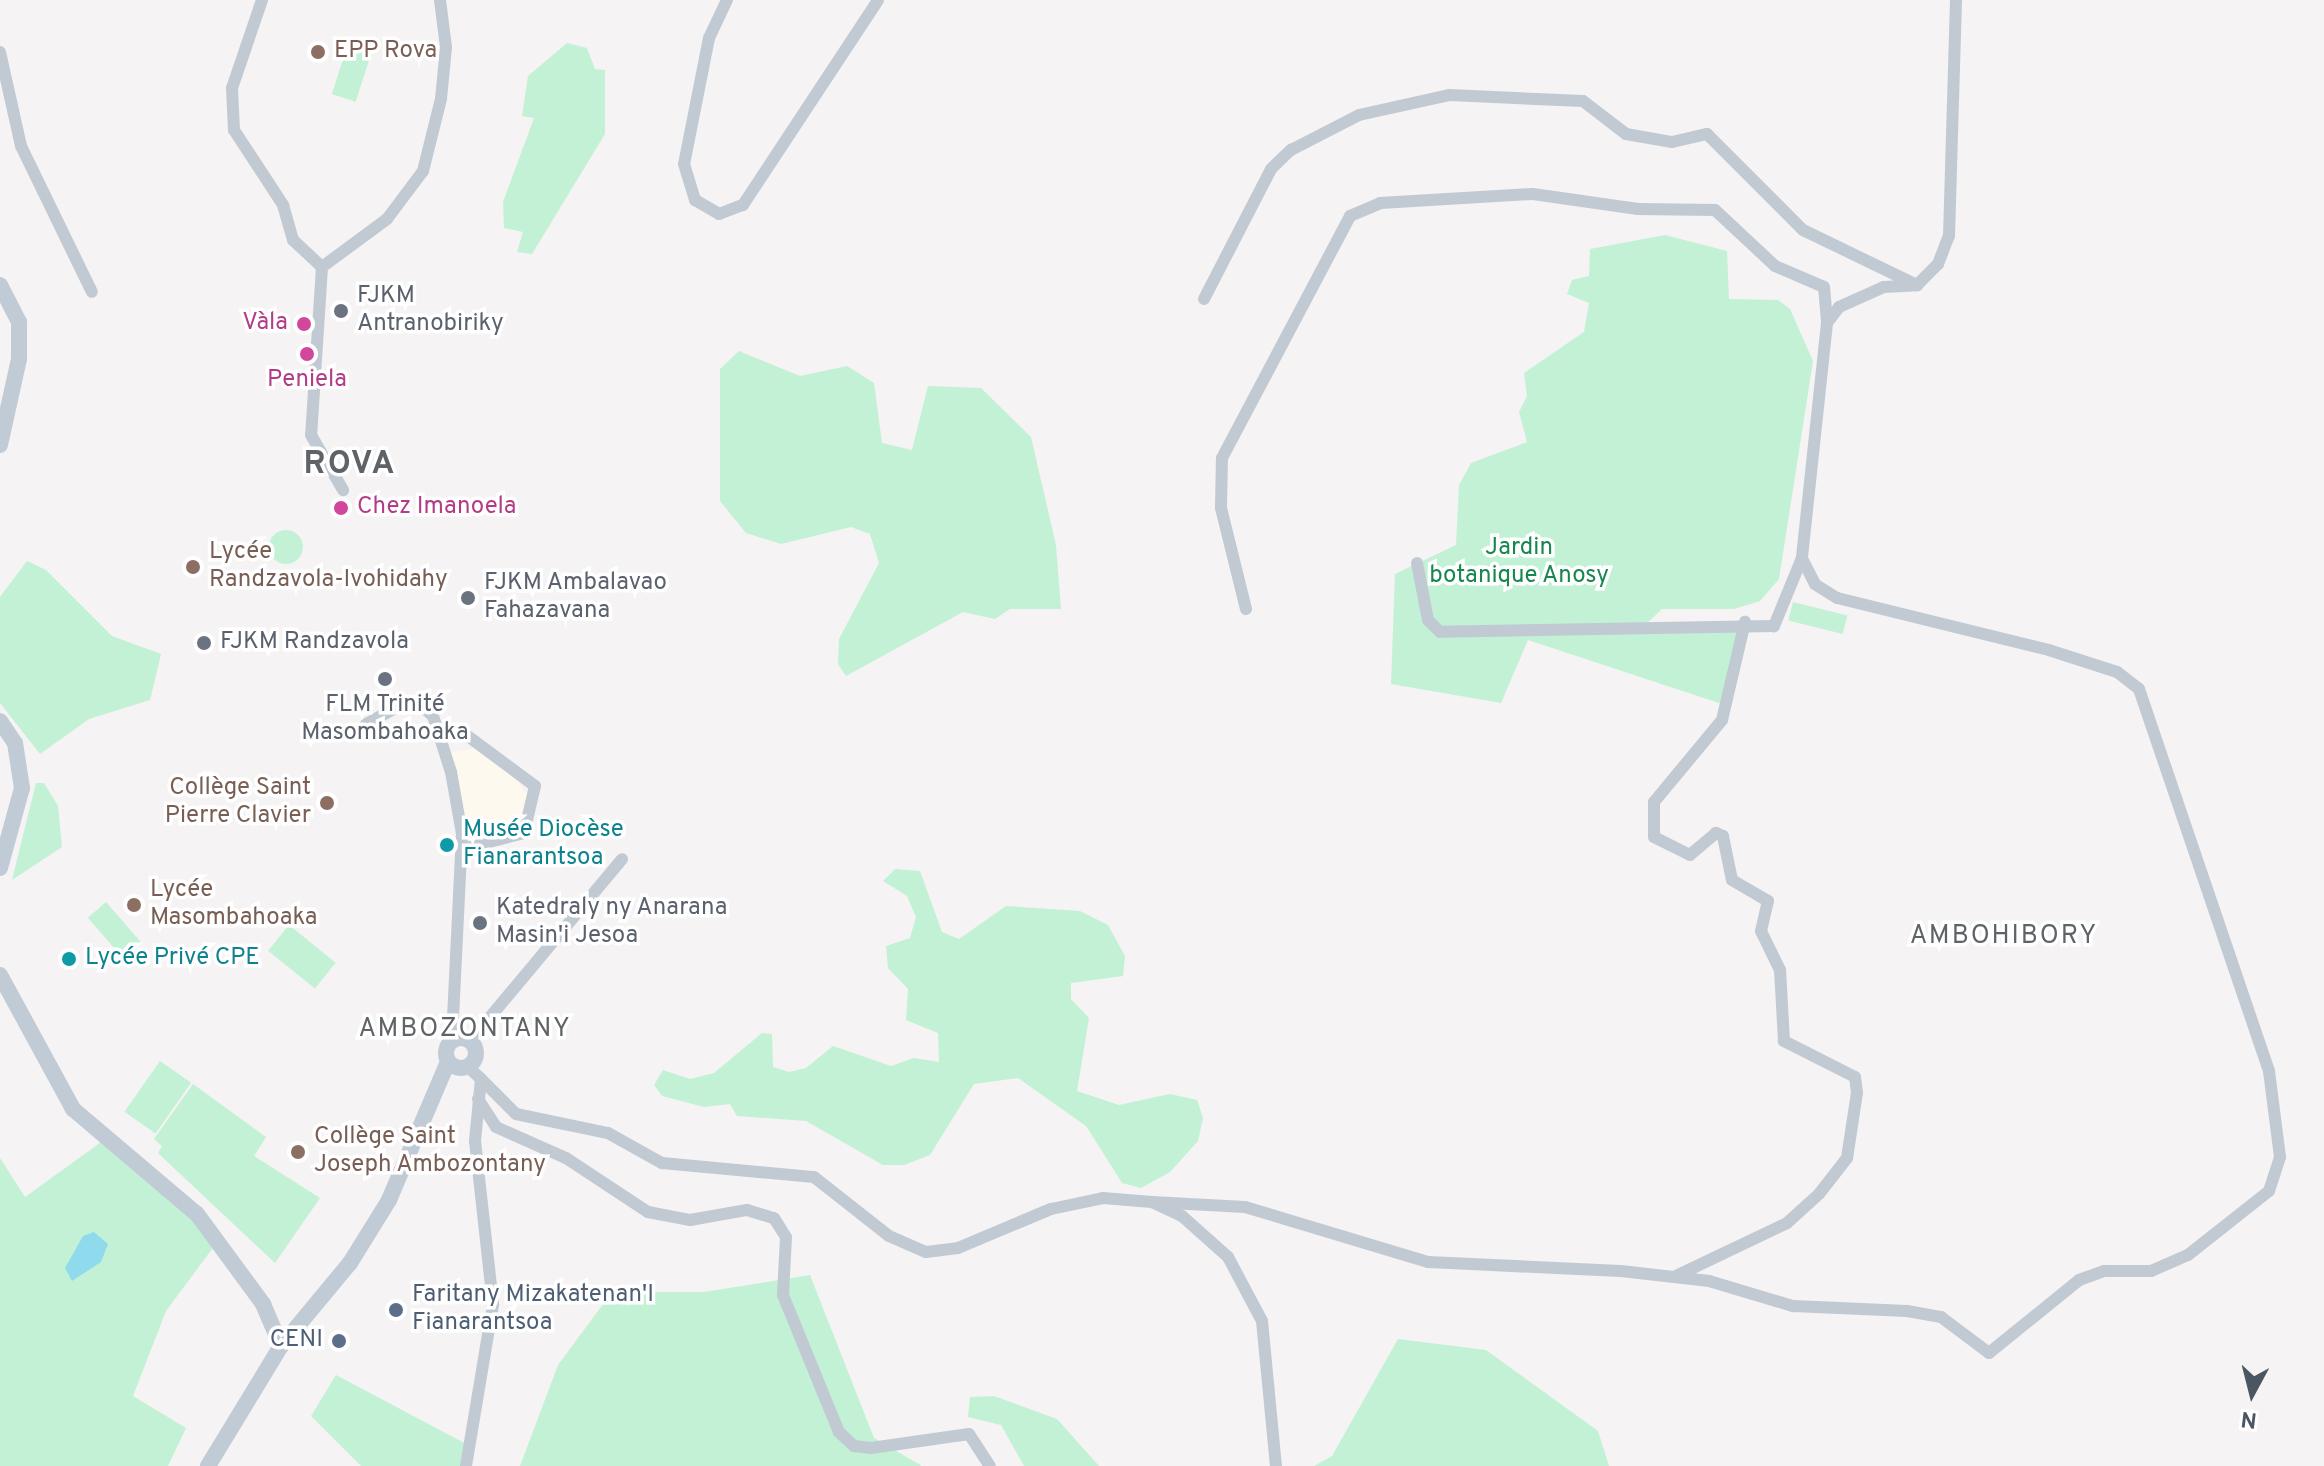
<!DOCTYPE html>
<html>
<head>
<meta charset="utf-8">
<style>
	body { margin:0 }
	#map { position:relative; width:2324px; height:1466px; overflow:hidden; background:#f5f3f3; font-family:Overpass,sans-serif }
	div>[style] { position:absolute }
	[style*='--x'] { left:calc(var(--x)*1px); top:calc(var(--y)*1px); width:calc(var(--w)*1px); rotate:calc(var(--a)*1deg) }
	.commercial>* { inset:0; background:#fdf9ef }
	.green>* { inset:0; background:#c3f1d5; transform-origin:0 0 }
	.round { border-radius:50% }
	.water>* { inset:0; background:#90daee }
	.street>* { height:12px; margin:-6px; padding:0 6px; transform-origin:6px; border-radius:6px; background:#c1cad2 }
	.secondary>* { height:16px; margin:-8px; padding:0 8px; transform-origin:8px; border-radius:8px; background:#c1cbd6 }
	.secondary>.ring { margin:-8px; padding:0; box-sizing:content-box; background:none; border:16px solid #c1cbd6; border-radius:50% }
	.dots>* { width:22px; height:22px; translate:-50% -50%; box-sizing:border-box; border:4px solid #fff; border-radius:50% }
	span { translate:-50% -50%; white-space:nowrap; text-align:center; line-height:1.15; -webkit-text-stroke:7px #fff; paint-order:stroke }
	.education-label { font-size:24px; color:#785e54 }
	.left { translate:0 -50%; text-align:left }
	.right { translate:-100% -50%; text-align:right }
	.worship-label { font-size:24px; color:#5b616d }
	.hotel-label { font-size:24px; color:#b23c85 }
	.park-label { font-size:24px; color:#17864f }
	.culture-label { font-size:24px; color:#0d838f }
	.service-label { font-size:24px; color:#4e5e75 }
	.neighbourhood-label { font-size:26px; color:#5f6368; letter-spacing:2px }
	.district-label { font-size:32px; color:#5f6368; font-weight:700; letter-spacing:2px }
	.north { position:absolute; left:2212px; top:1354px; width:80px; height:80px; -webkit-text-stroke:6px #fff; paint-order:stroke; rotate:187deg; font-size:22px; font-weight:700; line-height:32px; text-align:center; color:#4a5661 }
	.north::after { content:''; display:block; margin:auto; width:28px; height:36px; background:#4a5661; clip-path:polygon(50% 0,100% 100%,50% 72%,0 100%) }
</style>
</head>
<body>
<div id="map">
	<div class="commercial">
		<div style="clip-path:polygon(477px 748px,513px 773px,531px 801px,516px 831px,467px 839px,449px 753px)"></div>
	</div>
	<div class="green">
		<div style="left:350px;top:38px;width:25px;height:59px;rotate:18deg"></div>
		<div style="clip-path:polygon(567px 43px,587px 48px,595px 69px,605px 70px,605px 134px,532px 254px,517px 252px,523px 232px,504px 228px,503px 202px,534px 118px,522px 116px,528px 76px)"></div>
		<div style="clip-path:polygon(1665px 235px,1727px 251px,1729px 299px,1778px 300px,1790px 309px,1813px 361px,1779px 579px,1760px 601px,1734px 609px,1662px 609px,1645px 625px,1742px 627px,1724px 698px,1719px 703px,1528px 640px,1501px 703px,1391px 684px,1395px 574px,1456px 545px,1459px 485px,1471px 463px,1527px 442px,1519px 412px,1527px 396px,1524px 373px,1584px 332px,1589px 303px,1567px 294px,1572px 280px,1589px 276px,1590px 249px)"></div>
		<div style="clip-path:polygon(739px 351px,800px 376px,847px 366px,874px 383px,882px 443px,912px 450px,928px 386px,981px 388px,1031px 437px,1056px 545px,1061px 609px,1010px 609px,995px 619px,963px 612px,846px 676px,838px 664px,839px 639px,879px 563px,870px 534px,851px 527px,781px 544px,746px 533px,720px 501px,720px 369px)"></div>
		<div class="round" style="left:269px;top:530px;width:34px;height:34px"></div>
		<div style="clip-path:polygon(27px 561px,46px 570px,112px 636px,161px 654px,150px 700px,89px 719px,40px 754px,0 703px,0 597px)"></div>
		<div style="left:1793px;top:602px;width:56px;height:19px;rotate:14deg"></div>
		<div style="clip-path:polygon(36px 783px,44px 783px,58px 806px,62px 847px,12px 880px)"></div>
		<div style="clip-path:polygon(895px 869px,920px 871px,942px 932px,959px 939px,1006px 906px,1080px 911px,1108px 925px,1125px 956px,1123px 976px,1071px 983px,1071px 999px,1089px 1018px,1077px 1091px,1119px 1105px,1170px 1094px,1197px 1100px,1203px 1118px,1198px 1141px,1170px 1172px,1141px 1188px,1122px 1183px,1086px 1126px,1018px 1078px,974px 1084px,930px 1155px,904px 1165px,883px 1165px,806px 1121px,737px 1116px,730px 1104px,704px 1107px,662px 1096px,654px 1085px,663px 1070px,690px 1079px,714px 1073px,762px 1033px,772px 1034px,773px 1067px,789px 1072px,806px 1068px,833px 1046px,891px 1066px,914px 1058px,939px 1062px,938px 1033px,906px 1020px,908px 989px,888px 968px,886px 946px,910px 938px,916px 917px,907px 896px,883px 881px)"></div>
		<div style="left:106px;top:902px;width:55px;height:24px;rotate:49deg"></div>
		<div style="left:289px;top:925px;width:60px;height:33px;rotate:39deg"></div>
		<div style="left:160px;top:1061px;width:38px;height:62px;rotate:35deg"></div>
		<div style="clip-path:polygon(193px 1084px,266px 1137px,254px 1156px,320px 1198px,275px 1263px,158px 1153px,162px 1146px,154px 1139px)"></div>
		<div style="clip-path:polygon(104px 1140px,218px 1241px,166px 1311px,133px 1396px,186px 1428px,168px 1466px,0 1466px,0 1158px,25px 1197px)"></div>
		<div style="clip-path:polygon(810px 1275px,874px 1438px,922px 1466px,520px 1466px,558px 1365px,612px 1292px,704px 1292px)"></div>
		<div style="clip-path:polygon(1398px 1339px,1486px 1350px,1598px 1431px,1609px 1466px,1314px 1466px,1332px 1456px)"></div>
		<div style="clip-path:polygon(336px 1375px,470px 1446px,466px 1466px,361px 1466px,311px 1416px)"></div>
		<div style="clip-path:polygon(994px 1396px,1057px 1419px,1099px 1466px,1024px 1466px,1001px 1425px,968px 1417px,970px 1397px)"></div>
	</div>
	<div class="water">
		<div style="clip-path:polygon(94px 1232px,108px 1244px,101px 1262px,72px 1281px,65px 1268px,83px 1236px)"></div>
	</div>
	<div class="street">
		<div style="--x:262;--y:0;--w:93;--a:108.8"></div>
		<div style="--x:232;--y:88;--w:42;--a:87.3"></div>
		<div style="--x:234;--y:130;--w:90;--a:56.8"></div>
		<div style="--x:283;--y:205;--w:36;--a:74"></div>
		<div style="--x:293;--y:240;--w:40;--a:43"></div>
		<div style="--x:322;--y:267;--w:81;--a:-36.4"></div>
		<div style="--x:387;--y:219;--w:60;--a:-53.1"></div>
		<div style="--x:423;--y:171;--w:74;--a:-76"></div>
		<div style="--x:441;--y:99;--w:52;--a:-84.5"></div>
		<div style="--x:446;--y:47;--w:47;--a:-97.3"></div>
		<div style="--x:727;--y:0;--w:42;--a:115.3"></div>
		<div style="--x:709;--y:38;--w:128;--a:101.2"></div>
		<div style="--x:684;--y:164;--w:38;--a:73"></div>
		<div style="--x:695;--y:200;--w:28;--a:30"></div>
		<div style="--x:719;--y:214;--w:26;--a:-21"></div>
		<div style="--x:743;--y:205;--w:245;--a:-56.6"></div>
		<div style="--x:0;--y:52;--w:96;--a:77.4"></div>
		<div style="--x:21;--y:146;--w:162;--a:64.1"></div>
		<div style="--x:322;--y:267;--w:168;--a:93.7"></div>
		<div style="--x:311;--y:435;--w:64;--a:59.8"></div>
		<div style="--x:1204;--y:299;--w:146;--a:-62.7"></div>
		<div style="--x:1271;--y:169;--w:28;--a:-44"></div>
		<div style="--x:1291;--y:150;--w:76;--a:-27.2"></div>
		<div style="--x:1359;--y:115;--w:92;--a:-12.5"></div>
		<div style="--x:1449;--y:95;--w:134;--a:2.6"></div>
		<div style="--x:1583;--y:101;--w:54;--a:37.5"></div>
		<div style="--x:1626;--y:134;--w:47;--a:9.9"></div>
		<div style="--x:1672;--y:142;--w:36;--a:-13"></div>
		<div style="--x:1707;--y:134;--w:136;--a:45"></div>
		<div style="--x:1803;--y:230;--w:127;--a:25.8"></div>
		<div style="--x:1827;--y:323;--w:20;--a:-53"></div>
		<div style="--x:1839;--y:307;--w:49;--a:-24"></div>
		<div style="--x:1884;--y:287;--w:33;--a:-3"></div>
		<div style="--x:1917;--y:285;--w:30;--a:-45"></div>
		<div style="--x:1938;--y:264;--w:30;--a:-69"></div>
		<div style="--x:1949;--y:236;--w:236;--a:-88.3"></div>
		<div style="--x:1246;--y:609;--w:104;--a:-103.9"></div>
		<div style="--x:1221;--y:508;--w:50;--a:-88.9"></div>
		<div style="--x:1222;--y:458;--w:274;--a:-62.1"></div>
		<div style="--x:1350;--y:216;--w:33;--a:-23"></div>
		<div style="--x:1380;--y:203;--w:153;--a:-3.4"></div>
		<div style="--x:1533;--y:194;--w:106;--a:8.1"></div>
		<div style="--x:1638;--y:209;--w:77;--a:0.7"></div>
		<div style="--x:1715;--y:210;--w:82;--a:43"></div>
		<div style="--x:1775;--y:266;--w:53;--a:23.2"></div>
		<div style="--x:1824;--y:287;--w:36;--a:85"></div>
		<div style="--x:1827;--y:323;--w:236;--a:96.1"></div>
		<div style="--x:1802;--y:558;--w:74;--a:112.4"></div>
		<div style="--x:1774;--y:626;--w:334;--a:179"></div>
		<div style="--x:1440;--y:632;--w:17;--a:-135"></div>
		<div style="--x:1428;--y:620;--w:58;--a:-100.9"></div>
		<div style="--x:366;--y:724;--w:47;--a:-28.2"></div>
		<div style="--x:407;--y:702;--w:13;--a:13"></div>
		<div style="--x:420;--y:705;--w:17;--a:40"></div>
		<div style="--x:433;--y:716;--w:59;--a:72.2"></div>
		<div style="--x:451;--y:772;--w:63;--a:79.9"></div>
		<div style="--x:462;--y:834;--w:207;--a:92.8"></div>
		<div style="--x:439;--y:733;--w:22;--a:-5"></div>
		<div style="--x:461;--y:731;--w:92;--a:36.6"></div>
		<div style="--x:535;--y:786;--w:48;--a:103.2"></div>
		<div style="--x:524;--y:833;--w:64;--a:165.5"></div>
		<div style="--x:470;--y:1041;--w:237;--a:-50.1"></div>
		<div style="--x:481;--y:1079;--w:49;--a:45"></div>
		<div style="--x:516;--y:1114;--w:94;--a:11.7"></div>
		<div style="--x:608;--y:1133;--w:62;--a:29.1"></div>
		<div style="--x:662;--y:1163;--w:153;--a:5.3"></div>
		<div style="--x:814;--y:1177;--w:95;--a:38.2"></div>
		<div style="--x:889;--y:1236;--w:40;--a:23.4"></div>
		<div style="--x:926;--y:1252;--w:32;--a:-7"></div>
		<div style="--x:958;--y:1248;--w:101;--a:-22.8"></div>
		<div style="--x:1051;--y:1209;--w:53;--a:-11.9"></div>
		<div style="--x:1103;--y:1198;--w:49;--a:4.7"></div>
		<div style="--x:1152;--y:1202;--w:33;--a:25"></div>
		<div style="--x:1182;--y:1216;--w:62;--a:41.7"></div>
		<div style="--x:1228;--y:1257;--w:72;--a:62"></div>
		<div style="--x:1262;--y:1321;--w:146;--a:84.5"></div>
		<div style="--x:478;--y:1099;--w:33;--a:57"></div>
		<div style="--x:496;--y:1127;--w:77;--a:23.9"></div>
		<div style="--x:566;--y:1158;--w:98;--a:33.4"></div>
		<div style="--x:648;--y:1212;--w:43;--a:10.8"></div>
		<div style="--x:690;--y:1220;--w:58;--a:-10"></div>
		<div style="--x:747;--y:1210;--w:28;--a:17"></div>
		<div style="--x:774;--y:1218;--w:22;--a:58"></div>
		<div style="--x:786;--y:1237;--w:58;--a:93"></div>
		<div style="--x:783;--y:1295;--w:148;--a:67.8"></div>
		<div style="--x:839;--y:1432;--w:21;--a:43"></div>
		<div style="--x:854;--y:1446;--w:17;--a:7"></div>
		<div style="--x:871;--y:1448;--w:99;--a:-8.1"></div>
		<div style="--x:969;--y:1434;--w:38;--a:57"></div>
		<div style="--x:1152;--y:1202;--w:93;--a:3.1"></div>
		<div style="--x:1245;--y:1207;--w:191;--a:16.7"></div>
		<div style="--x:1428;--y:1262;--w:193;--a:2.7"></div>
		<div style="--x:1621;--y:1271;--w:89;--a:6.5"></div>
		<div style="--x:1709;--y:1281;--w:88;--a:16.6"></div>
		<div style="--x:1793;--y:1306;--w:114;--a:2.5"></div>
		<div style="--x:1907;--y:1311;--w:35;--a:10"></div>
		<div style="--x:1941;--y:1317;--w:60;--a:36.9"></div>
		<div style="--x:1989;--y:1353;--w:116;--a:-39"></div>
		<div style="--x:2079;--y:1280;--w:27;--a:-20"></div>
		<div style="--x:2104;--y:1271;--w:47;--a:0"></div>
		<div style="--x:2151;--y:1271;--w:40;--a:-23.4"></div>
		<div style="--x:2188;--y:1255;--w:103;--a:-38.3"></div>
		<div style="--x:2269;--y:1191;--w:36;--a:-72"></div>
		<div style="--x:2280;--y:1157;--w:87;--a:-97.3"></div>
		<div style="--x:2269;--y:1071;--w:404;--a:-108.8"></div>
		<div style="--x:2139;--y:689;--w:28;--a:-142"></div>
		<div style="--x:2117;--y:672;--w:71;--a:-162.1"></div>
		<div style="--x:2049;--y:650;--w:218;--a:-166.2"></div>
		<div style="--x:1837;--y:598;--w:26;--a:-148"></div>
		<div style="--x:1815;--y:584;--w:29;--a:-117"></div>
		<div style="--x:1674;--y:1277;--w:125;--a:-25.5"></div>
		<div style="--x:1787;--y:1223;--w:43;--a:-42.2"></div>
		<div style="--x:1819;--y:1194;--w:46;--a:-52.1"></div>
		<div style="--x:1847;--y:1158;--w:66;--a:-81.3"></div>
		<div style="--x:1857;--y:1093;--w:16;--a:-97"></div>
		<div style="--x:1855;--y:1077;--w:80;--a:-153.1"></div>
		<div style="--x:1784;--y:1041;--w:71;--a:-93.2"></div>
		<div style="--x:1780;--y:970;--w:43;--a:-116"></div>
		<div style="--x:1761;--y:931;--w:31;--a:-77"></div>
		<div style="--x:1768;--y:901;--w:42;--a:-149.7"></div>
		<div style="--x:1732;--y:880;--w:45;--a:-101.6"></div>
		<div style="--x:1723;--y:836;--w:8;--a:-157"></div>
		<div style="--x:1716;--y:833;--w:34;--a:140"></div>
		<div style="--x:1690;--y:855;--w:40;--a:-153.4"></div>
		<div style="--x:1654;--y:837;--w:35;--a:-90"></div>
		<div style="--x:1654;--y:802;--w:107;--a:-50.3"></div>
		<div style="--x:1722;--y:720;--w:101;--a:-76.8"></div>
		<div style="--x:466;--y:1466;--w:164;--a:-80.5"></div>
		<div style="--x:493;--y:1304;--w:164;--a:-96.3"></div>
		<div style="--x:475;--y:1141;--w:62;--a:-84.5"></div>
		<div style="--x:481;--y:1079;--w:18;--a:-137"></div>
	</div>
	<div class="secondary">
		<div style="--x:0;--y:285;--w:42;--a:62.8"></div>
		<div style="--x:19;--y:322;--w:37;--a:90"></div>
		<div style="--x:19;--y:359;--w:88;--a:102.5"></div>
		<div style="--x:0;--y:721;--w:27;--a:56"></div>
		<div style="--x:15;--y:743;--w:46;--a:81.2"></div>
		<div style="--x:22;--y:788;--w:83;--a:105.4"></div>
		<div style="--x:0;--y:975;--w:153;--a:61.4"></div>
		<div style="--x:73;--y:1109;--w:162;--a:40.3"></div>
		<div style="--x:197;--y:1214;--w:112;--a:53.7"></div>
		<div style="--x:263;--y:1304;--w:46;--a:66.8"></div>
		<div class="ring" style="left:446px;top:1038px;width:14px;height:14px"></div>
		<div style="--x:208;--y:1466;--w:140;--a:-58.7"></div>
		<div style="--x:281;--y:1346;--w:108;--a:-50.3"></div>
		<div style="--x:350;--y:1263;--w:74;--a:-58.2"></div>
		<div style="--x:389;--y:1200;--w:150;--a:-66.9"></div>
	</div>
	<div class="dots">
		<div style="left:318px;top:52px;background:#8d6e63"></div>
		<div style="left:341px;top:311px;background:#6b7280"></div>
		<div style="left:304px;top:324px;background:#d1479c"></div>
		<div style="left:307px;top:354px;background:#d1479c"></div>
		<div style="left:341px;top:508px;background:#d1479c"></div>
		<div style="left:193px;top:567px;background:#8d6e63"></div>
		<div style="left:468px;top:598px;background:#6b7280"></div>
		<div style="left:204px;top:643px;background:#6b7280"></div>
		<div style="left:385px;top:679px;background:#6b7280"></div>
		<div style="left:327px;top:803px;background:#8d6e63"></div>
		<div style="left:447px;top:845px;background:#0f9aa8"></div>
		<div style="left:134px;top:905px;background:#8d6e63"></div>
		<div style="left:480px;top:923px;background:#6b7280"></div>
		<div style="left:69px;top:959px;background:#0f9aa8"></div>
		<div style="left:298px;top:1152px;background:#8d6e63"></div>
		<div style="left:396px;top:1310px;background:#5c6f8a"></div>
		<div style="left:339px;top:1341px;background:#5c6f8a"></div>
	</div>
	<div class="education-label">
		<span class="left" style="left:334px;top:52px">EPP Rova</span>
		<span class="left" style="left:209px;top:567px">Lycée<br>Randzavola-Ivohidahy</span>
		<span class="right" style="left:311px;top:803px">Collège Saint<br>Pierre Clavier</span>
		<span class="left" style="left:150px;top:905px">Lycée<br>Masombahoaka</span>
		<span class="left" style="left:314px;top:1152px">Collège Saint<br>Joseph Ambozontany</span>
	</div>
	<div class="worship-label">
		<span class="left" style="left:357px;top:311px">FJKM<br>Antranobiriky</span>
		<span class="left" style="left:484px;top:598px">FJKM Ambalavao<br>Fahazavana</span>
		<span class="left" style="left:220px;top:643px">FJKM Randzavola</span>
		<span style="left:385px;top:720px">FLM Trinité<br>Masombahoaka</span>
		<span class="left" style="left:496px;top:923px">Katedraly ny Anarana<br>Masin'i Jesoa</span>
	</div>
	<div class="hotel-label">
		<span class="right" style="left:288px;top:324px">Vàla</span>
		<span style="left:307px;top:381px">Peniela</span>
		<span class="left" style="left:357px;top:508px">Chez Imanoela</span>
	</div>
	<div class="park-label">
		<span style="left:1519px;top:563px">Jardin<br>botanique Anosy</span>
	</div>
	<div class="culture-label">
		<span class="left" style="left:463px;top:845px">Musée Diocèse<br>Fianarantsoa</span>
		<span class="left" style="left:85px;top:959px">Lycée Privé CPE</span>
	</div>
	<div class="service-label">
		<span class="left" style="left:412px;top:1310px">Faritany Mizakatenan'I<br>Fianarantsoa</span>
		<span class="right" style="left:323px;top:1341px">CENI</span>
	</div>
	<div class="neighbourhood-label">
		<span style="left:2004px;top:937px">AMBOHIBORY</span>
		<span style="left:465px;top:1030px">AMBOZONTANY</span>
	</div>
	<div class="district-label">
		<span style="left:350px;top:465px">ROVA</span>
	</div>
	<div class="north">N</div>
</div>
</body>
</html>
